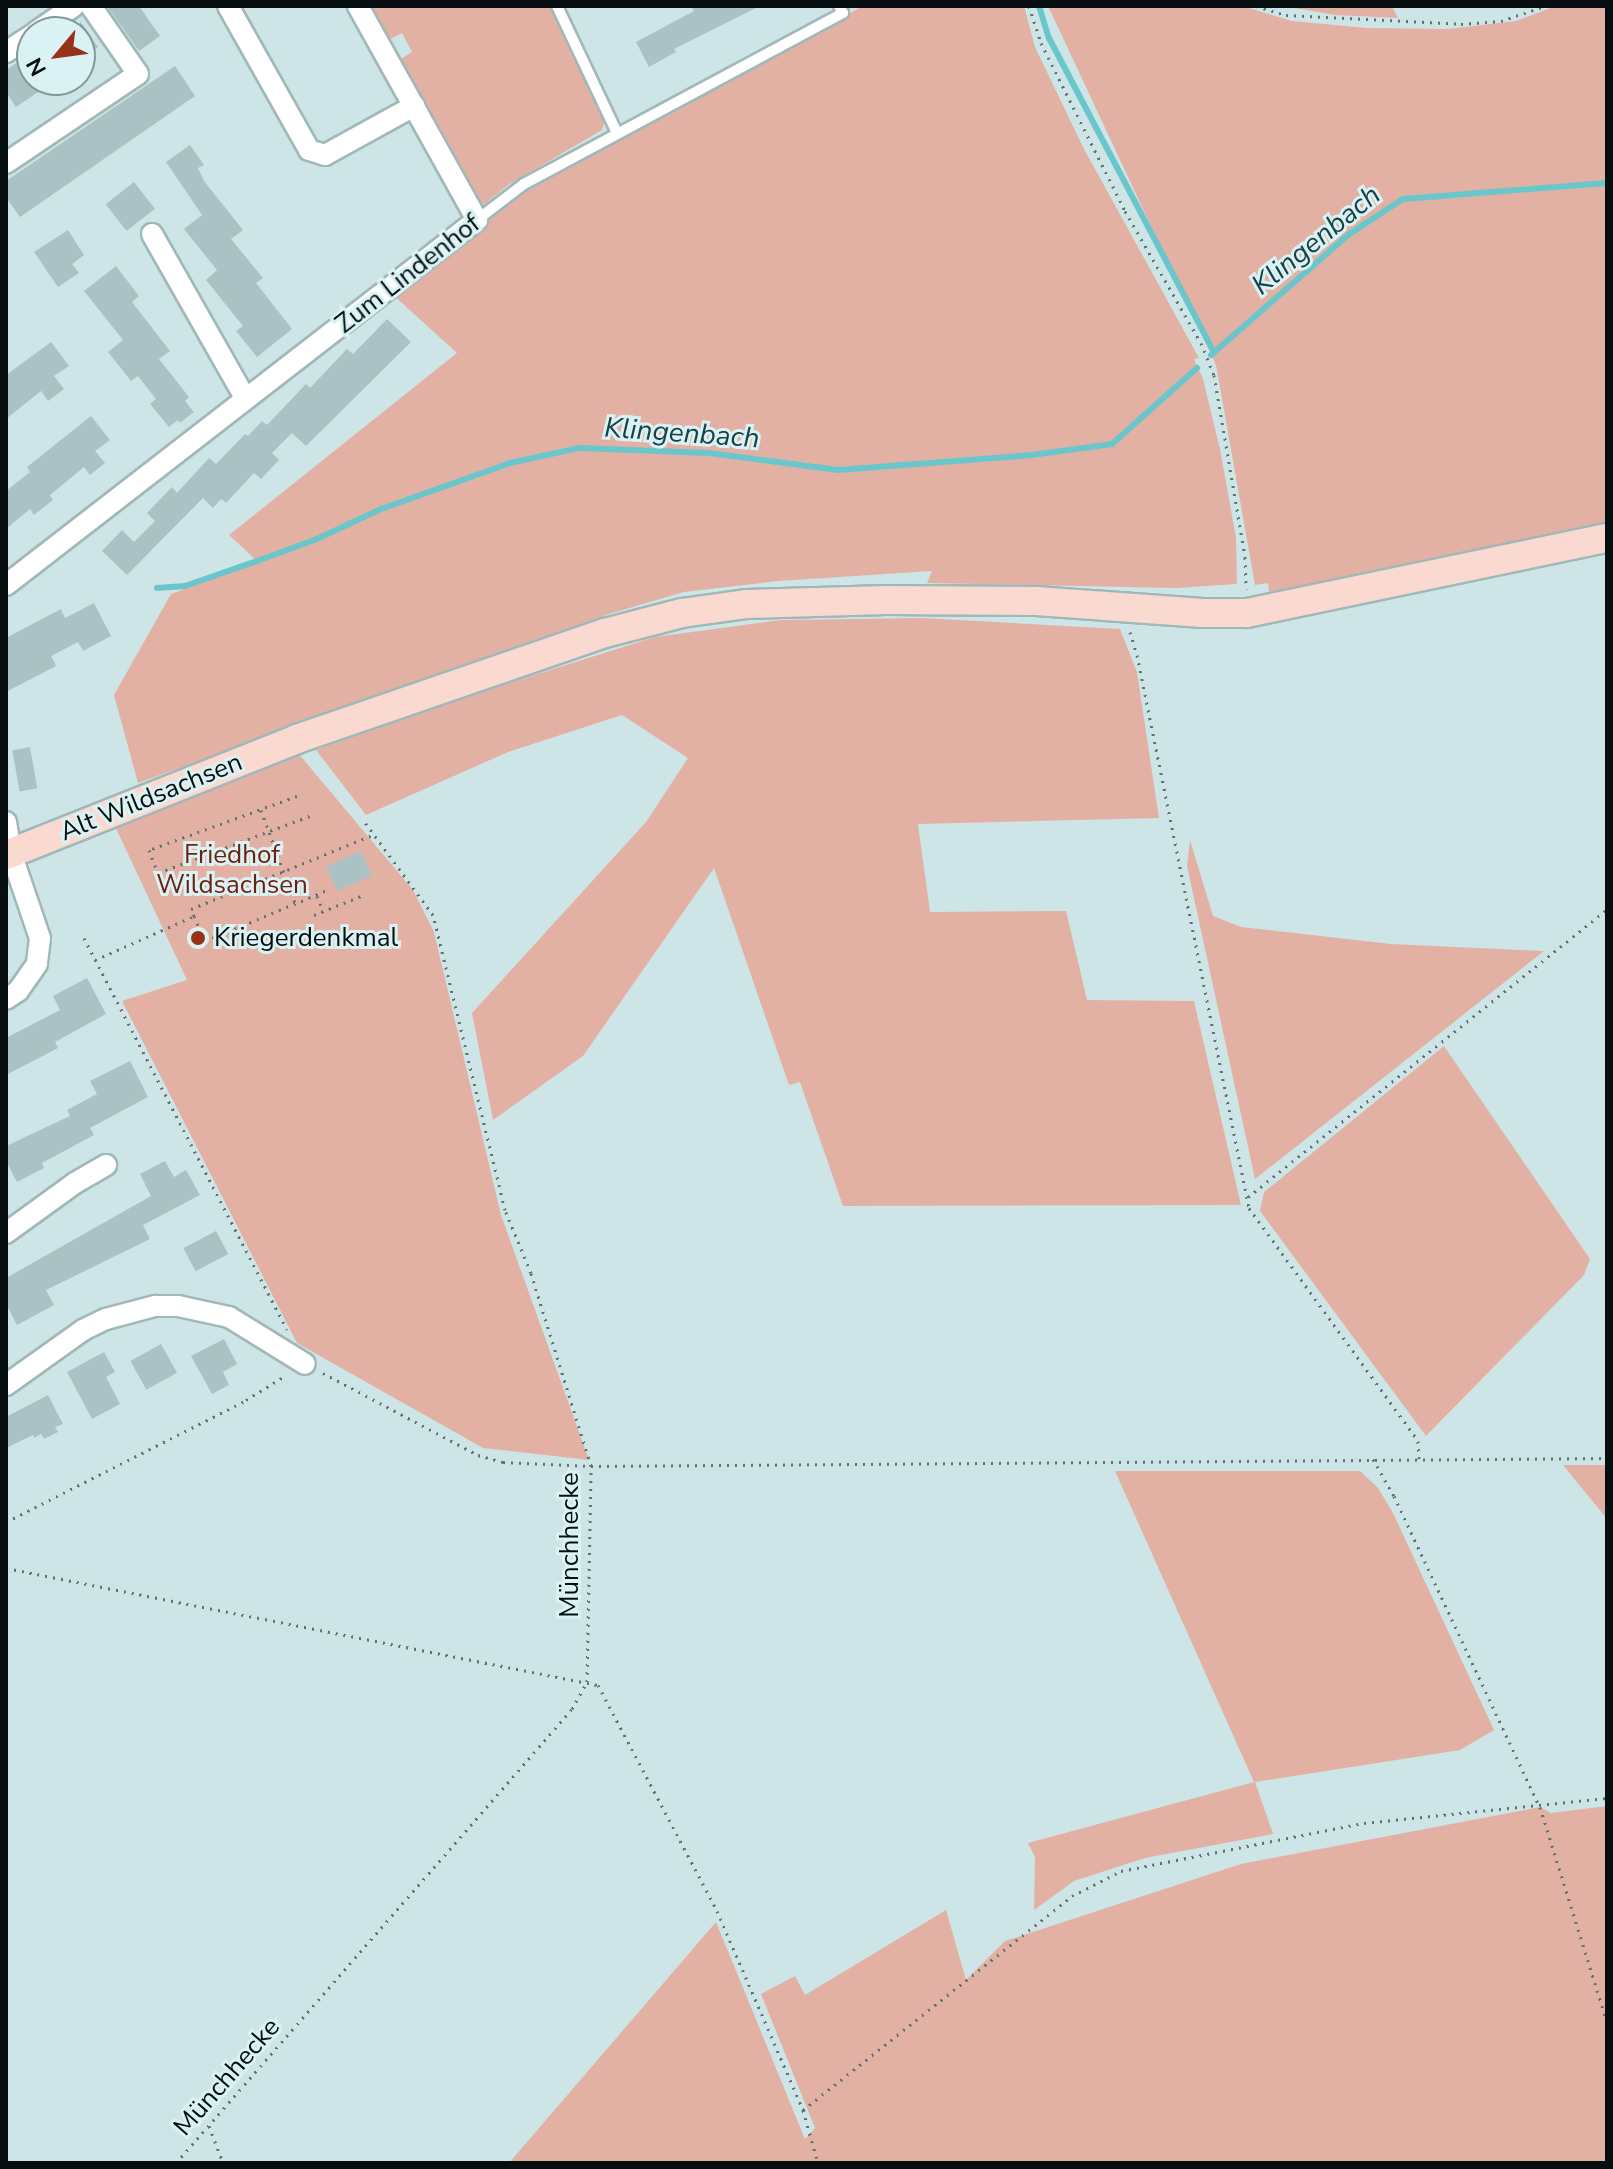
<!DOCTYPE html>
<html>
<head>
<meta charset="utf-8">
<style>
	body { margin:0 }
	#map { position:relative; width:1613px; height:2169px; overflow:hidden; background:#cde5e6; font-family:"Nunito Sans",sans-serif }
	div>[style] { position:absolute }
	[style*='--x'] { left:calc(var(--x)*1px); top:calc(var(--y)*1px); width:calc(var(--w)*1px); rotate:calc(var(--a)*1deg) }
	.green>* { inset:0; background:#e3b1a4 }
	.stream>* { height:6px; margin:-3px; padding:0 3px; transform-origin:3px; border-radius:3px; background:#6bc6cc }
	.building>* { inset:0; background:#aac2c3; transform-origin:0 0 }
	.path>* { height:3px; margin-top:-1.5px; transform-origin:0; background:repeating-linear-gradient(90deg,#627273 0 2px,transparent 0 8px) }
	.roads { filter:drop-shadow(2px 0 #a1b8b9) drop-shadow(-2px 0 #a1b8b9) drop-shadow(0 2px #a1b8b9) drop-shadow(0 -2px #a1b8b9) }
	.lane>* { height:10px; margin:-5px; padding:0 5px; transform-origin:5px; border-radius:5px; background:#fff }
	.street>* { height:20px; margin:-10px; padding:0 10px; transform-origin:10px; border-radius:10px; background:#fff }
	.secondary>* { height:28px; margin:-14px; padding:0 14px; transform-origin:14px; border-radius:14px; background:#fad9d1 }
	.dots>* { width:22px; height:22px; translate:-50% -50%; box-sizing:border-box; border:4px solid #daf2f4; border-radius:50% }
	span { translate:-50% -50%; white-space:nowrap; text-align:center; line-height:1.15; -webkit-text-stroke:6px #daf2f4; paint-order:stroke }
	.street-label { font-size:26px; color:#060e0f }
	.park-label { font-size:26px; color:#701f0d }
	.poi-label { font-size:26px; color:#060e0f }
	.left { translate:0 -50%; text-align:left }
	.water-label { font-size:28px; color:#184346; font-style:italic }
	.frame { position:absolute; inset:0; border:8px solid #060e0f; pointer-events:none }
	.north { position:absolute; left:16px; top:16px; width:80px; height:80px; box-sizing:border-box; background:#daf2f4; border:2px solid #859798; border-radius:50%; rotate:241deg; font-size:22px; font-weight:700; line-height:32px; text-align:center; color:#060e0f }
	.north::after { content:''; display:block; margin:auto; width:28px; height:36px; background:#993018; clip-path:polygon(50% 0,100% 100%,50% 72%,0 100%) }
</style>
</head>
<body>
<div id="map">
	<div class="green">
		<div style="clip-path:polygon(368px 6px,554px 6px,607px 114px,602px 130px,508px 185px,481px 207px,399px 60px,412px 52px,402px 33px,387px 41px)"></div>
		<div style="clip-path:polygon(863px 6px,1024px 6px,1035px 47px,1084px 149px,1199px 358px,1194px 359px,1203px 379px,1220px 449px,1236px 538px,1237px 584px,1177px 588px,927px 583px,932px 571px,778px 581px,684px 592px,609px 614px,138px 783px,114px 695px,171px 594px,257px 561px,229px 535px,457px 353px,392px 294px,540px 181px)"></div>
		<div style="clip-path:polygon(1048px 6px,1242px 6px,1292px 21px,1367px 28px,1449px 29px,1516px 21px,1556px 6px,1607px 6px,1607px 525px,1270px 598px,1268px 583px,1255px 585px,1216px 365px)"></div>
		<div style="clip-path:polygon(1283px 6px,1392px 6px,1398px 18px,1335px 15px)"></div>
		<div style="clip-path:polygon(922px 618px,1120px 629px,1137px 672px,1159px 818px,918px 824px,930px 912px,1066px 911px,1087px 1000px,1194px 1001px,1241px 1205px,843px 1206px,800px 1082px,789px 1085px,714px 868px,583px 1056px,493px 1120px,472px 1013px,646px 822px,688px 758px,622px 715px,508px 752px,366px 815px,316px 750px,483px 691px,655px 637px,780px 620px)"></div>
		<div style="clip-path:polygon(298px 753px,413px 890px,434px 932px,501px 1215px,589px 1460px,483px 1448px,297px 1343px,122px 1001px,187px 980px,114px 824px)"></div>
		<div style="clip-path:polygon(1190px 840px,1213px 916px,1241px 927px,1391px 944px,1544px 951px,1255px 1179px,1187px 866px)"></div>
		<div style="clip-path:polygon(1444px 1046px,1590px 1259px,1584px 1275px,1426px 1436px,1260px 1211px,1264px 1192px)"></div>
		<div style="clip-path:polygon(1563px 1465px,1607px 1465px,1607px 1519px)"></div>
		<div style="clip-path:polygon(1115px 1471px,1360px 1471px,1378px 1488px,1393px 1513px,1494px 1730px,1460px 1750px,1255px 1782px,1273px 1834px,1145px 1858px,1074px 1881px,1034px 1910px,1035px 1857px,1028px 1843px,1254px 1782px)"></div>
		<div style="clip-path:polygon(1607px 1806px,1607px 2163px,509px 2163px,716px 1922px,805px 2139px,815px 2128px,761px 1994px,795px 1976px,805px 1995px,946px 1910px,966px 1980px,1005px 1941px,1241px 1864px,1540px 1807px,1551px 1813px)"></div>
	</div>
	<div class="stream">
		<div style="--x:1039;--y:6;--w:34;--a:73"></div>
		<div style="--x:1049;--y:38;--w:355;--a:62.3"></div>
		<div style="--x:1211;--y:355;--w:182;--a:-41.2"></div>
		<div style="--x:1348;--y:235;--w:66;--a:-33.2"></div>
		<div style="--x:1403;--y:199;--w:205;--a:-4.5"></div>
		<div style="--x:157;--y:588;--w:28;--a:-4"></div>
		<div style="--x:185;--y:586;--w:76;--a:-19.1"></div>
		<div style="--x:257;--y:561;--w:64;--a:-20.1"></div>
		<div style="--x:317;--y:539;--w:71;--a:-25.1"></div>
		<div style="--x:381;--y:509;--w:137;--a:-19.6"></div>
		<div style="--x:510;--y:463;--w:71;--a:-12.3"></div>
		<div style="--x:579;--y:448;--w:130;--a:2.2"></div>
		<div style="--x:709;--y:453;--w:130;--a:7.5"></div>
		<div style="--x:838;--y:470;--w:195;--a:-4.4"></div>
		<div style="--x:1032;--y:455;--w:81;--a:-7.8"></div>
		<div style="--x:1112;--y:444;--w:114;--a:-41.8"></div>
	</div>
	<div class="building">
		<div style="clip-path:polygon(107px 6px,139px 6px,160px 36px,139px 51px)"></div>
		<div style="clip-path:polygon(691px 6px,760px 6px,674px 49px,676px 52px,649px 67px,636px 42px,694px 11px)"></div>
		<div style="clip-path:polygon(80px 21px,98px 47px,80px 60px)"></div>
		<div style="clip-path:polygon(32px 53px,32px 80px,56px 80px,16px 107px,6px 92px,6px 70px)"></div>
		<div style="clip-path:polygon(175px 66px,195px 96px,20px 217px,6px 197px,6px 181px)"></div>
		<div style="clip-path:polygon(190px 145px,204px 165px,198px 168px,204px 181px,243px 230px,231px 239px,263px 278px,256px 283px,292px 329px,257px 357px,236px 331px,243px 326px,206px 280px,217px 270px,184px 229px,202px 215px,166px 162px)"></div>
		<div style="left:134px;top:182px;width:34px;height:36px;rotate:52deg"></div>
		<div style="clip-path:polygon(68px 230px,84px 255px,72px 264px,79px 273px,58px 287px,34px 252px)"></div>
		<div style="clip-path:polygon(116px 266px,139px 296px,132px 302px,170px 351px,159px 359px,189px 397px,185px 401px,194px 412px,180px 423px,178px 420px,169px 427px,150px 404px,156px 399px,138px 376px,131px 381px,108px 352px,123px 340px,84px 291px)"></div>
		<div style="clip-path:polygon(387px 319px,411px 342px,306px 446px,292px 433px,272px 453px,279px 460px,261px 479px,254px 473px,226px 503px,221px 499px,213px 508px,203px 498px,127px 575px,102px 551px,122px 530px,134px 542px,155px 521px,147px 513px,172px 487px,177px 493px,209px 458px,216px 464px,245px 434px,248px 436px,262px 421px,267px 425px,306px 384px,310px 388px,347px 349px,353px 354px)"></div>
		<div style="clip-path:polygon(51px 342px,69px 366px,54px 376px,64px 389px,48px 401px,41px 391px,6px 419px,6px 375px)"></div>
		<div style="clip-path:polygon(91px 416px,110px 440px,95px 451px,105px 463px,90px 475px,84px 467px,50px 495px,53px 500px,34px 515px,30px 509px,6px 529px,6px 491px,30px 472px,27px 467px)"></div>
		<div style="clip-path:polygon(94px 603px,111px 636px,83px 651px,78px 642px,51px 656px,56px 666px,6px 692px,6px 638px,61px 609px,65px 618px)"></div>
		<div style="left:30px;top:747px;width:42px;height:18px;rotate:80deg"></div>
		<div style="left:361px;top:851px;width:27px;height:38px;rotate:66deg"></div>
		<div style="clip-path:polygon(87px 978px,106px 1014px,55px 1042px,58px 1048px,6px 1075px,6px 1038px,60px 1010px,53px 996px)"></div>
		<div style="clip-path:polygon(130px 1061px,148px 1097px,90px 1128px,94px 1135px,42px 1163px,44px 1168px,17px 1182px,6px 1161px,6px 1146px,70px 1116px,67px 1110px,97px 1094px,90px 1081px)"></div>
		<div style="clip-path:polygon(165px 1161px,174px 1177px,186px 1170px,200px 1195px,143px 1225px,150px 1239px,46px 1290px,54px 1305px,17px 1325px,6px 1304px,6px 1278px,151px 1196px,140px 1174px)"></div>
		<div style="left:216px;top:1231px;width:26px;height:37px;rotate:62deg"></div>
		<div style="clip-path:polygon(224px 1339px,237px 1364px,223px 1372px,229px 1385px,212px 1394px,191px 1356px)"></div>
		<div style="left:161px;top:1344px;width:33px;height:35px;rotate:61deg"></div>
		<div style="clip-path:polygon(104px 1352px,115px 1372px,106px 1377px,120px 1404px,92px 1419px,67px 1372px)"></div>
		<div style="clip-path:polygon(48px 1395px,63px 1424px,55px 1427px,58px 1432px,44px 1439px,41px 1434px,34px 1438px,33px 1435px,6px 1448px,6px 1417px)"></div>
	</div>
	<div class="path">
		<div style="--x:1029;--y:6;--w:39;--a:72"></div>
		<div style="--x:1041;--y:43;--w:188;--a:63.4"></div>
		<div style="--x:1125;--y:211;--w:152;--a:60.1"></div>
		<div style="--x:1201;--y:343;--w:35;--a:68"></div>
		<div style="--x:1214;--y:375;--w:185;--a:80.3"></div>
		<div style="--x:1245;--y:557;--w:32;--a:88"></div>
		<div style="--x:1256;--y:6;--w:31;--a:17"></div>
		<div style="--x:1286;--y:15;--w:175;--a:2.9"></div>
		<div style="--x:1461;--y:24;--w:40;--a:-4.3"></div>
		<div style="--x:1501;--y:21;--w:46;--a:-18.8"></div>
		<div style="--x:1130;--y:632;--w:24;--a:73"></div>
		<div style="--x:1137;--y:655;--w:564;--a:78.55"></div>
		<div style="--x:1249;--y:1208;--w:288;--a:54"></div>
		<div style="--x:1418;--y:1441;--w:19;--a:87"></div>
		<div style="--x:297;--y:796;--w:158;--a:160"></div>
		<div style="--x:149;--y:850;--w:25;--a:69"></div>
		<div style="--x:158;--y:873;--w:162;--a:-20.6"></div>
		<div style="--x:261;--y:810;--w:99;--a:69.9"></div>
		<div style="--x:317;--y:896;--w:16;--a:68"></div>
		<div style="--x:314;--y:915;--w:51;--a:-22"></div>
		<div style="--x:194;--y:916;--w:20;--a:66"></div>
		<div style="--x:202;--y:934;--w:10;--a:156"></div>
		<div style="--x:193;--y:938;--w:10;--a:66"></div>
		<div style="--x:197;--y:947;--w:11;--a:-22"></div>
		<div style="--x:207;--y:943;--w:10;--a:-119"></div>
		<div style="--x:84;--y:938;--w:441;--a:62.6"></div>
		<div style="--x:205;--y:941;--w:135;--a:-22.6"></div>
		<div style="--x:95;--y:960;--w:108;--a:-24"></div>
		<div style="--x:194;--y:916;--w:8;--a:-113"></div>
		<div style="--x:191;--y:909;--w:199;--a:-22.2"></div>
		<div style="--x:1248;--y:1197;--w:460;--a:-38.7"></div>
		<div style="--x:323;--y:1373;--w:175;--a:27.9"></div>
		<div style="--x:478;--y:1455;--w:26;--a:16"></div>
		<div style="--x:503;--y:1462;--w:88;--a:2.6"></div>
		<div style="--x:591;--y:1466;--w:1016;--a:-0.45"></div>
		<div style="--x:1373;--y:1459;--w:43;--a:60.4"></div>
		<div style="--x:1394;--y:1496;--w:344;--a:64.9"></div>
		<div style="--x:1540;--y:1807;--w:225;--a:72.7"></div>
		<div style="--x:6;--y:1522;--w:269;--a:-26.9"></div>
		<div style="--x:246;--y:1400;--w:46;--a:-31.6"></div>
		<div style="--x:6;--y:1568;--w:603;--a:11.18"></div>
		<div style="--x:598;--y:1685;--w:255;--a:62.2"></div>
		<div style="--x:717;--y:1911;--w:217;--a:66.6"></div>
		<div style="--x:803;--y:2110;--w:55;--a:74.2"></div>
		<div style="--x:803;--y:2110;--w:344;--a:-38.5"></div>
		<div style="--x:1072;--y:1896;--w:55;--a:-27"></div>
		<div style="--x:1121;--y:1871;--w:248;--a:-11.2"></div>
		<div style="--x:1364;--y:1823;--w:244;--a:-5.9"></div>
		<div style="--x:209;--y:2126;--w:40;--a:69"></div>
		<div style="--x:176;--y:2163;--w:602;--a:-48.9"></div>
		<div style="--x:572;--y:1709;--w:31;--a:-61"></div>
		<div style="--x:587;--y:1682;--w:216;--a:-88.9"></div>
		<div style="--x:591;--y:1466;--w:202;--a:-107.3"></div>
		<div style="--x:531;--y:1273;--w:68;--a:-112.4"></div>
		<div style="--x:505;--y:1210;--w:304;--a:-103.7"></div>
		<div style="--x:433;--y:915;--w:117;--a:-126.3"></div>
	</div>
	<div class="roads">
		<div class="lane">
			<div style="--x:557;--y:6;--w:140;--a:64.7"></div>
			<div style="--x:477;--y:220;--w:59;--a:-37.5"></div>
			<div style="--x:524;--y:184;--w:362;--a:-28.2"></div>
			<div style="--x:843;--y:13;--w:8;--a:-120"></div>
		</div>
		<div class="street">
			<div style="--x:228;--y:6;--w:165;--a:60.6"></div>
			<div style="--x:309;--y:150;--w:17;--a:17"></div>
			<div style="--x:325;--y:155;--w:102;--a:-28.8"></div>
			<div style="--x:36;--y:32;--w:46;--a:-34.4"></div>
			<div style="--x:6;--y:52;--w:31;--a:-33"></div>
			<div style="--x:6;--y:163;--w:159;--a:-34"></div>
			<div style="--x:138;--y:74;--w:83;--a:-124.7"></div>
			<div style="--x:152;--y:234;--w:189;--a:60.4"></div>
			<div style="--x:6;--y:585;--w:596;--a:-37.77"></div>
			<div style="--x:477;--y:220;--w:245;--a:-119.1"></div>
			<div style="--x:6;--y:822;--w:31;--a:81"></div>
			<div style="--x:11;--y:853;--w:90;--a:71.2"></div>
			<div style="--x:40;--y:938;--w:26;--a:97"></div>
			<div style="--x:37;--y:964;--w:33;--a:125"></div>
			<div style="--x:18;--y:991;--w:14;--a:146"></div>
			<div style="--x:6;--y:1233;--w:85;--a:-35.9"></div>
			<div style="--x:75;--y:1183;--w:36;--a:-30"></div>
			<div style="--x:6;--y:1385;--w:95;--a:-35.5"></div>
			<div style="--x:83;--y:1330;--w:25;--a:-26"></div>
			<div style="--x:106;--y:1319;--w:51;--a:-14.9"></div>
			<div style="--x:155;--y:1306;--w:23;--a:0"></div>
			<div style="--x:178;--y:1306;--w:52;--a:12.2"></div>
			<div style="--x:229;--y:1317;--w:89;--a:31.7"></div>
		</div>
		<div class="secondary">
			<div style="--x:6;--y:855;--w:313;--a:-21.7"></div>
			<div style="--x:297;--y:739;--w:326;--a:-19"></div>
			<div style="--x:605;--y:633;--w:80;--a:-14.6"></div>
			<div style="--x:682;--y:613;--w:66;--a:-7.9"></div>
			<div style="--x:747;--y:604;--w:139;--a:-1.6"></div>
			<div style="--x:886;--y:600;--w:150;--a:0.4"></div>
			<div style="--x:1036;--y:601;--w:167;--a:4.1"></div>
			<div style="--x:1203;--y:613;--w:44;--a:0"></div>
			<div style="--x:1247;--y:613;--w:368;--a:-11.8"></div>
		</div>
	</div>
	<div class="dots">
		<div style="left:198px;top:938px;background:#993018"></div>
	</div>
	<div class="street-label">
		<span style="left:408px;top:274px;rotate:-38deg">Zum Lindenhof</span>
		<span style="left:151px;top:797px;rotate:-22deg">Alt Wildsachsen</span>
		<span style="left:570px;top:1545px;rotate:-90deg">Münchhecke</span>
		<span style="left:227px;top:2077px;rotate:-49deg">Münchhecke</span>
	</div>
	<div class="park-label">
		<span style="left:232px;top:870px">Friedhof<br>Wildsachsen</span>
	</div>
	<div class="poi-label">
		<span class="left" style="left:214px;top:938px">Kriegerdenkmal</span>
	</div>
	<div class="water-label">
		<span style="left:1316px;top:240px;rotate:-39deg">Klingenbach</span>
		<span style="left:682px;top:433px;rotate:4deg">Klingenbach</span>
	</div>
	<div class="frame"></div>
	<div class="north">N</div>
</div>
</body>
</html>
